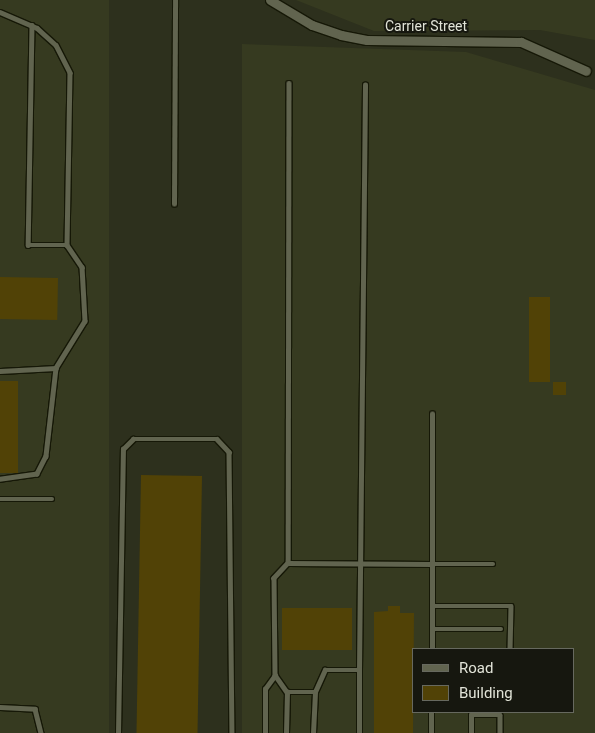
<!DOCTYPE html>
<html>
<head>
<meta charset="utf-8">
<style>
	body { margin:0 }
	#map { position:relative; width:595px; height:733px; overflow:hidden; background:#2d301d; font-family:Roboto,sans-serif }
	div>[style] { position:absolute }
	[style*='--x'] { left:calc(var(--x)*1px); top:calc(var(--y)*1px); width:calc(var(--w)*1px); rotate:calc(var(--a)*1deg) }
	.built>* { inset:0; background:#363a20; transform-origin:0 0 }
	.building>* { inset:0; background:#514206; transform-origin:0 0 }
	.roads { filter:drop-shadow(1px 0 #161807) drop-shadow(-1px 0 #161807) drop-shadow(0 1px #161807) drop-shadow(0 -1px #161807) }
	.lane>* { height:4.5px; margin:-2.25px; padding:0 2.25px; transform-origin:2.25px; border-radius:2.25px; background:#61644f }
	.street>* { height:9px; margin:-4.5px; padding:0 4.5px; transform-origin:4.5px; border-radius:4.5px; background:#61644f }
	span { translate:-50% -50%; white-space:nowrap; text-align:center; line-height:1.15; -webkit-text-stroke:4px #16170f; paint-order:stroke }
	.street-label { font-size:14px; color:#e1e3d7 }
	.legend { position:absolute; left:412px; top:648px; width:162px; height:65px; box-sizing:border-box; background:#16170f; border:1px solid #67695f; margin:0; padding:6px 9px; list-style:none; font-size:15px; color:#e1e3d7 }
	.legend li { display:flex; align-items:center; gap:10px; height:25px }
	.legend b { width:25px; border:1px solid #67695f }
</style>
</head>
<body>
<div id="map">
	<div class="built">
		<div style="left:0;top:0;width:109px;height:733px"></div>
		<div style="clip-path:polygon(296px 0,595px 0,595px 40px,540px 30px,374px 31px)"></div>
		<div style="clip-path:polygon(evenodd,242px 44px,466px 52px,595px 90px,595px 733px,242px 733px,242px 44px,414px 649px,574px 649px,574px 712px,414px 712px,414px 649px)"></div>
	</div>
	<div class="building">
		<div style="left:0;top:277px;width:58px;height:42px;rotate:1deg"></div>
		<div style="left:529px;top:297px;width:21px;height:85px"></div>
		<div style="left:0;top:381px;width:18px;height:92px"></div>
		<div style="left:553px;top:382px;width:13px;height:13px"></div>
		<div style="left:141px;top:475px;width:61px;height:258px;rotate:1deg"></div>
		<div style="clip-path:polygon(388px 606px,400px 606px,400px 613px,414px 613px,413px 733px,374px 733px,374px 612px,388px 611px)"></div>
		<div style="left:282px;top:608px;width:70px;height:42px"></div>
	</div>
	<div class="roads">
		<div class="lane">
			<div style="--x:0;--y:12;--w:40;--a:23.4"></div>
			<div style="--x:37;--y:28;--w:25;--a:42"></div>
			<div style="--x:56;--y:45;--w:31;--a:63"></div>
			<div style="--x:70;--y:73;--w:172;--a:91"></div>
			<div style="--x:67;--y:245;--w:27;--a:56"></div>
			<div style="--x:82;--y:267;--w:54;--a:86.8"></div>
			<div style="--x:85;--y:321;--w:55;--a:121.7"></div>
			<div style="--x:56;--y:368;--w:89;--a:96.5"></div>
			<div style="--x:46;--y:456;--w:20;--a:117"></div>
			<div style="--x:37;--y:474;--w:37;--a:172"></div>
			<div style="--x:32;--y:25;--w:220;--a:91"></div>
			<div style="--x:28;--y:245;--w:39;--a:0"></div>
			<div style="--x:289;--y:83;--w:480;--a:90.1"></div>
			<div style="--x:288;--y:563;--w:144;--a:0.4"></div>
			<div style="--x:432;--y:564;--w:150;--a:-90"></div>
			<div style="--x:174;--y:204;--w:204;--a:-89.7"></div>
			<div style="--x:0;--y:371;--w:56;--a:-3.1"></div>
			<div style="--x:0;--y:499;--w:52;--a:0"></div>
			<div style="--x:288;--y:563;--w:21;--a:133"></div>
			<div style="--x:274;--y:578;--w:97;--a:89.4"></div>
			<div style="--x:275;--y:675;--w:21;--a:55"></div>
			<div style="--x:287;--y:692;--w:28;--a:0"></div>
			<div style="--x:432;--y:606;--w:79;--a:0"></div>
			<div style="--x:511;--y:606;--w:43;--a:91.3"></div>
			<div style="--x:432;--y:629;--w:69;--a:0"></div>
			<div style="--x:432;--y:649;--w:85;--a:-90"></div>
			<div style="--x:432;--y:564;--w:61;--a:0"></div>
			<div style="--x:0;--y:707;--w:35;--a:3"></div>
			<div style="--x:35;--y:709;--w:25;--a:76"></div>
			<div style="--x:118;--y:733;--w:284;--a:-89"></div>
			<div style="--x:123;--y:449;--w:14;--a:-45"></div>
			<div style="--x:133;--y:439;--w:84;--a:0"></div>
			<div style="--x:217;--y:439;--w:18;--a:47"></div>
			<div style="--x:229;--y:452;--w:281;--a:89.4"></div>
			<div style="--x:265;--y:733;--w:44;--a:-90"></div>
			<div style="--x:265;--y:689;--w:17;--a:-54"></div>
			<div style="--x:286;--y:733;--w:41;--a:-88.6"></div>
			<div style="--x:313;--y:733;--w:41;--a:-87.2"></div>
			<div style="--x:315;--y:692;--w:24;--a:-66"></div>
			<div style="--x:325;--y:670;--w:34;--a:0"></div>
			<div style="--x:359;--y:670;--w:585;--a:-89.41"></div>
			<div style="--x:359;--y:733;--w:63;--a:-90"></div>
			<div style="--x:431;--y:733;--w:21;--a:-90"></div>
			<div style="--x:471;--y:733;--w:18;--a:-90"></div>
			<div style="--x:471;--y:715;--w:29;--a:0"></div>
			<div style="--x:500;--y:715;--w:18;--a:90"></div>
		</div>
		<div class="street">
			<div style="--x:270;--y:0;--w:49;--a:30.8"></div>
			<div style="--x:312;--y:25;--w:31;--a:19"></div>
			<div style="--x:341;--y:35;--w:26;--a:11"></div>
			<div style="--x:367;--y:40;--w:154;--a:0.7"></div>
			<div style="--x:521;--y:42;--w:71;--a:24"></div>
		</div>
	</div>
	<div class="street-label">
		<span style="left:426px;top:26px">Carrier Street</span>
	</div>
	<ul class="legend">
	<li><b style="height:6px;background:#61644f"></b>Road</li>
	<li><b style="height:14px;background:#514206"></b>Building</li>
	</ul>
</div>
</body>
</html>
